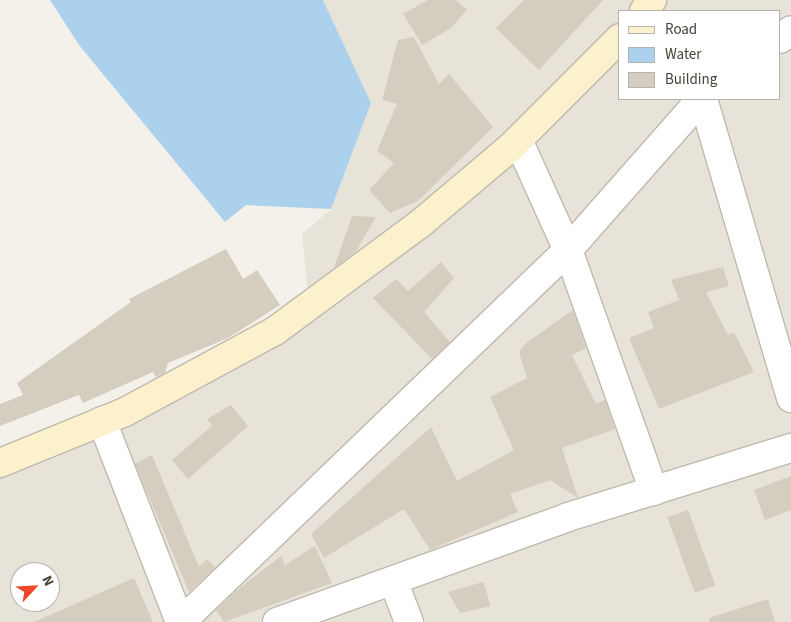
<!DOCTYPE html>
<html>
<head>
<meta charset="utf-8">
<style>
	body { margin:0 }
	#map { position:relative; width:791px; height:622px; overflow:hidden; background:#f4f1ea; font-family:"Source Sans 3",sans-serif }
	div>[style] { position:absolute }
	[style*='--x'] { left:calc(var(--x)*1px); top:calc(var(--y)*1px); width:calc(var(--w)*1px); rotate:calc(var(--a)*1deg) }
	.residential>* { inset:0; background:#e8e3d9 }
	.water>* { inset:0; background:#abd1ed }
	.building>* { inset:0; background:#d5cdc0; transform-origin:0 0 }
	.roads { filter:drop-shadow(1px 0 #bfb9ad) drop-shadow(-1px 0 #bfb9ad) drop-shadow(0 1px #bfb9ad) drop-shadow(0 -1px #bfb9ad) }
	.minor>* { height:28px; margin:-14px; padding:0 14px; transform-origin:14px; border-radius:14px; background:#fff }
	.secondary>* { height:28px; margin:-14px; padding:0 14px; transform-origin:14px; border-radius:14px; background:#fcf1cd }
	span { translate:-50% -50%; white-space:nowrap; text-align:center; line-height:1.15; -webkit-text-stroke:4px #fff; paint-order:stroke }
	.legend { position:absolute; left:618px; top:10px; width:162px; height:90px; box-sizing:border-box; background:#fff; border:1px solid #b6b3af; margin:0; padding:6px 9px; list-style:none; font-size:15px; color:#484238 }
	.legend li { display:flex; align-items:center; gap:10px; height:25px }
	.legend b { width:25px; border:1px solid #b6b3af }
	.north { position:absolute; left:10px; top:562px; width:50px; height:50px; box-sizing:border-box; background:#fff; border:1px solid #b6b3af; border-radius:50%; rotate:65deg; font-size:14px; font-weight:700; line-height:20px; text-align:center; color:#484238 }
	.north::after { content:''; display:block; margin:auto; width:18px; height:22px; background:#ed4828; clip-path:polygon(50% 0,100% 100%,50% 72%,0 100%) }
</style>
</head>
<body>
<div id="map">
	<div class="residential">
		<div style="clip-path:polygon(evenodd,323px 0,791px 0,791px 622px,0 622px,0 450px,38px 444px,207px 362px,308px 296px,302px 234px,331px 209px,371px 103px,323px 0,620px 11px,780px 11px,780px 99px,620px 99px,620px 11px,323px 0,20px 572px,50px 572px,50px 602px,20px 602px,20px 572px)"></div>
	</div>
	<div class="water">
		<div style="clip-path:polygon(50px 0,323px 0,371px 103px,331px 209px,246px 205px,225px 222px,79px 45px)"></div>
	</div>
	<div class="building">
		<div style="clip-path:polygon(428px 0,456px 0,467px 10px,451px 28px,422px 45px,403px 14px)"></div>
		<div style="clip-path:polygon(524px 0,603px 0,539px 70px,496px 28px)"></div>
		<div style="clip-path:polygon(414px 37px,439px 84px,449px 74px,493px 127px,418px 201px,390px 213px,369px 190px,394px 163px,377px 151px,397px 104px,382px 100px,398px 40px)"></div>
		<div style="clip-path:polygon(352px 216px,376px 217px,356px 251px,334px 268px)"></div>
		<div style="clip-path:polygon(226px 249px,243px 279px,257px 270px,280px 305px,228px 338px,168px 363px,165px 373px,156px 377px,153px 372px,83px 403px,79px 395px,0 426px,0 404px,23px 395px,17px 383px,131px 302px,129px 299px)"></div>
		<div style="clip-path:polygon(441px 262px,454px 278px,424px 312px,450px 342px,432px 359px,373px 298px,396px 279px,408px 291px)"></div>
		<div style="clip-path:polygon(723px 267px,729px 286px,706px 292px,728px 335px,734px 332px,754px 372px,659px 409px,629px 338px,654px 328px,648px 312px,679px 300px,671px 280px)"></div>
		<div style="clip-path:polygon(573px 310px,586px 348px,572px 355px,596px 404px,605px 400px,615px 429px,562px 448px,578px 498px,550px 480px,510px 494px,518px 512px,430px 550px,404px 509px,324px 558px,311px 534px,431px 427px,457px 481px,514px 450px,490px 397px,527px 378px,519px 352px,525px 344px)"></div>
		<div style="clip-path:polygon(231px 405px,248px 426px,188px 479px,172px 460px,212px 426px,207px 419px)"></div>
		<div style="clip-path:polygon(152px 455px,199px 567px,207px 559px,215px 568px,189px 592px,135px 464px)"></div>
		<div style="clip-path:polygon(791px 476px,791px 510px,765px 520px,754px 490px)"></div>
		<div style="left:688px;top:510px;width:80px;height:22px;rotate:70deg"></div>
		<div style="clip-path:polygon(315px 546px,332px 583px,224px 622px,216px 610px,236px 591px,281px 556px,285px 565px)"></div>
		<div style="clip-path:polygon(134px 578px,153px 622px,34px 622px)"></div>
		<div style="clip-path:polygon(483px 582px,491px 606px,460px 613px,448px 592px)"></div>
		<div style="clip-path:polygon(768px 599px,775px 622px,709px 622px,709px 618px)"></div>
	</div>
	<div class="roads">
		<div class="minor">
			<div style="--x:780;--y:39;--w:14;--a:-39"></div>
			<div style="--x:703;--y:99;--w:312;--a:73.6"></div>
			<div style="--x:518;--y:140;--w:121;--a:65.6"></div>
			<div style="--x:568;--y:250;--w:201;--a:-48.6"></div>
			<div style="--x:102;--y:421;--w:216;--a:68.8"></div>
			<div style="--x:394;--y:583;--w:42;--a:69"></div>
			<div style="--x:181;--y:622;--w:537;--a:-43.87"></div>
			<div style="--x:568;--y:250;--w:256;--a:70.4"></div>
			<div style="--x:277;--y:622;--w:309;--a:-19.8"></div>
			<div style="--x:568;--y:517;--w:233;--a:-17.2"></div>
		</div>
		<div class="secondary">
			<div style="--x:644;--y:11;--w:14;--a:-54"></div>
			<div style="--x:0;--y:463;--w:135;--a:-22.2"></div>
			<div style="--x:125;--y:412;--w:170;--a:-28.4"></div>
			<div style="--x:275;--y:331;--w:182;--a:-36.5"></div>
			<div style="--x:421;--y:223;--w:118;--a:-40.2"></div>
			<div style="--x:511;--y:147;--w:154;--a:-45"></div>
		</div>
	</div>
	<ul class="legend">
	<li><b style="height:6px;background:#fcf1cd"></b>Road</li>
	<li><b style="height:14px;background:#abd1ed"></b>Water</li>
	<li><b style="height:14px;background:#d5cdc0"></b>Building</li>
	</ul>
	<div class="north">N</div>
</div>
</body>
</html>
